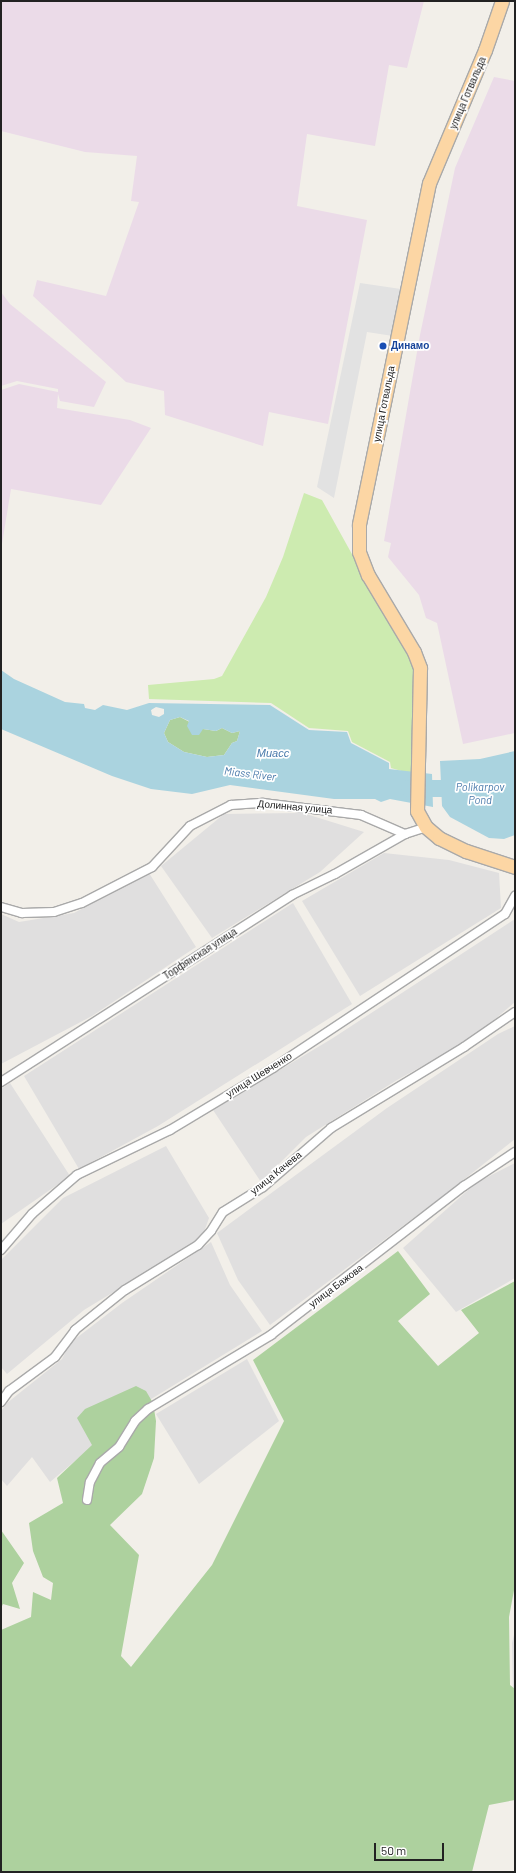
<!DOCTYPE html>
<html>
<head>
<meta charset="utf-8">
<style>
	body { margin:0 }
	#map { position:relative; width:516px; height:1873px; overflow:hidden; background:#f2efe9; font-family:Barlow,sans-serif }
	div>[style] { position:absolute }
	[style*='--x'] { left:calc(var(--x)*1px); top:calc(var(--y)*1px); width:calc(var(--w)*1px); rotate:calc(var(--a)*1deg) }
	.residential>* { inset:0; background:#e0dfdf }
	.industrial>* { inset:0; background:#ebdbe8 }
	.grass>* { inset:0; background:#cdebb0 }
	.forest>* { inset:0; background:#add19e }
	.parking>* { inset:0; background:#e2e2e2 }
	.water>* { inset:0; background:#aad3df }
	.river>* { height:17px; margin:-8.5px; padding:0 8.5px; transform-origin:8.5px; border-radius:8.5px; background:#aad3df }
	.roads { filter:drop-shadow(1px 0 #a9a9a9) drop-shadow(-1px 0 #a9a9a9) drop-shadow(0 1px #a9a9a9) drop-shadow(0 -1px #a9a9a9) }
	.street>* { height:8px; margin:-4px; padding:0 4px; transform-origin:4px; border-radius:4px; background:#fff }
	.primary>* { height:13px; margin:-6.5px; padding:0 6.5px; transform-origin:6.5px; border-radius:6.5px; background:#fcd6a4 }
	.dots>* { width:11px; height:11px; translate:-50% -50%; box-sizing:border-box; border:2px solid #fff; border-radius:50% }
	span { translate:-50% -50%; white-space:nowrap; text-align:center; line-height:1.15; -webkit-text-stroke:3.5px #fff; paint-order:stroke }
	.street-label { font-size:10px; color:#222 }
	.transit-label { font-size:10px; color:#164399; font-weight:700 }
	.left { translate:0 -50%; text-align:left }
	.water-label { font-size:11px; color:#4a7aab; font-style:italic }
	.frame { position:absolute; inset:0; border:2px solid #222; pointer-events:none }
	.scale { position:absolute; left:374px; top:1843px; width:70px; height:18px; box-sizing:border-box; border:2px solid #222; border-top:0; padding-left:5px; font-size:12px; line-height:14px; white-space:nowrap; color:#222; -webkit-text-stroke:3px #fff; paint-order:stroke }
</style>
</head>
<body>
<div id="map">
	<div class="residential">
		<div style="clip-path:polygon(303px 813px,364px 832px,320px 872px,212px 938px,161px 866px,224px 814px)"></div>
		<div style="clip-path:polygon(384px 853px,449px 860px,499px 873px,501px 908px,360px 996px,302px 901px)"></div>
		<div style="clip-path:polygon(149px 873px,196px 947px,92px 1016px,1px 1064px,1px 914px,19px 922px,74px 913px)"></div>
		<div style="clip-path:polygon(293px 903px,352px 1004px,158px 1126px,79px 1169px,24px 1076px)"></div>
		<div style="clip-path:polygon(515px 919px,515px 1002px,472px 1039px,397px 1080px,306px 1137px,261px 1182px,213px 1110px,333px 1038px)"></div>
		<div style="clip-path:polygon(515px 1026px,515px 1139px,447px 1193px,270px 1325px,238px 1280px,217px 1233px,387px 1108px,498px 1034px)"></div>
		<div style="clip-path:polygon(10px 1083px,70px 1176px,1px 1224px,1px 1089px)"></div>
		<div style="clip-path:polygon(166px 1146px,209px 1218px,203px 1235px,173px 1256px,84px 1310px,7px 1374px,1px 1367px,1px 1260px,63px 1198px)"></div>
		<div style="clip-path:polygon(515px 1163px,515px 1278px,456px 1312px,403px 1248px,476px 1183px)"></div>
		<div style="clip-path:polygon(211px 1242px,230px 1285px,262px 1331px,143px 1404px,50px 1482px,32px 1457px,7px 1486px,1px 1479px,1px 1411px,7px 1403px,62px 1359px,70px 1343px,122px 1303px)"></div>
		<div style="clip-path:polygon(247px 1359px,279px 1421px,199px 1484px,156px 1414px)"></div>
		<div style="clip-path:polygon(515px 1631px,515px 1691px,513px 1690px,512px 1643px)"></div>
	</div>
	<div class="industrial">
		<div style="clip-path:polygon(1px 1px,424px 1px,407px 68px,389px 65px,375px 146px,307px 134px,297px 206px,367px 220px,328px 424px,269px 412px,263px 446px,165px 415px,164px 391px,126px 382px,33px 296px,37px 280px,106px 296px,139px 202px,131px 201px,137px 156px,85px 152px,1px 131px)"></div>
		<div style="clip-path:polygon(494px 77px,515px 81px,515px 733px,463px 744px,437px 623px,426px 618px,419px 595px,388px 557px,391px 543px,384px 541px,420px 335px,455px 168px)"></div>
		<div style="clip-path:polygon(1px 292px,10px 304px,106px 382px,94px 407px,60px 401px,58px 394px,57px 408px,130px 420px,151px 428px,101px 505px,11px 489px,1px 550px,1px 390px,19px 384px,58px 392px,58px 389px,17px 381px,1px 386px)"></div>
	</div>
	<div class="grass">
		<div style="clip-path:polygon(304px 493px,322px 500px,415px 668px,412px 774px,391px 768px,390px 762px,352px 742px,348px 731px,309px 728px,271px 703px,149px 699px,148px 685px,214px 679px,222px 676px,266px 597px,283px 557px)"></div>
	</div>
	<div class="forest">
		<div style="clip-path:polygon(180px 717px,203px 729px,216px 731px,222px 728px,232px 733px,240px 731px,237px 741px,232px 743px,224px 755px,207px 757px,184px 752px,168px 742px,164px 733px,170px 720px)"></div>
		<div style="clip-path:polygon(398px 1251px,430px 1294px,398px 1321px,438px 1366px,479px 1333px,461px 1310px,515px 1281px,515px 1585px,509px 1617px,510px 1685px,515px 1689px,515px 1800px,489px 1805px,472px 1872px,1px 1872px,1px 1630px,31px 1617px,33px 1592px,51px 1600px,53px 1583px,43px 1577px,33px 1551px,29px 1523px,63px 1503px,57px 1478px,92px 1445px,77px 1418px,85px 1409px,136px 1386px,146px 1391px,153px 1403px,156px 1421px,154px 1458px,142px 1494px,110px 1525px,139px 1555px,121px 1656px,131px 1667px,212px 1565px,284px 1421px,253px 1360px)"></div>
		<div style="clip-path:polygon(1px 1530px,24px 1563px,12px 1583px,20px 1609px,3px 1604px,1px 1608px)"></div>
	</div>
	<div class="parking">
		<div style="clip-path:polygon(360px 283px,401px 289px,393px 336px,367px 332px,334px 498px,317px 487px)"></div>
	</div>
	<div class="water">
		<div style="clip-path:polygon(evenodd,1px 670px,14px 679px,65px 702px,84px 704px,85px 708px,95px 710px,103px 705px,127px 710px,149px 703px,270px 705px,309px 730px,347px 732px,351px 743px,389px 763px,389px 769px,432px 774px,433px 807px,390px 799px,381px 802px,375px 799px,334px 799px,230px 785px,192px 794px,151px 789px,112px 776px,1px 729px,1px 670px,156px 707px,164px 709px,164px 714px,159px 717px,152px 715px,151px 710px,156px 707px,1px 670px,180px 717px,189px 721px,187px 726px,192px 735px,199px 735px,203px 729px,216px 731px,222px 728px,232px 733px,240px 731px,237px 741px,232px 743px,224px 755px,207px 757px,184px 752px,168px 742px,164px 733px,170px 720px,180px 717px)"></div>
		<div style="clip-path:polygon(515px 751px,515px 835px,504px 839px,489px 838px,450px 817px,442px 806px,440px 761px,480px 759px)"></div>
	</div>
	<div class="river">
		<div style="--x:409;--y:788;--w:56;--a:0"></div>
	</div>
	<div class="roads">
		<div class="street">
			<div style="--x:1;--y:907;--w:22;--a:16"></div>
			<div style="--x:22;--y:913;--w:32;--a:-2"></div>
			<div style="--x:54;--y:912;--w:29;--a:-18"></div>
			<div style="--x:82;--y:903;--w:79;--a:-27.2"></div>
			<div style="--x:152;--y:867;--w:56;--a:-47.2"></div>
			<div style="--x:190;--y:826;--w:46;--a:-27.1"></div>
			<div style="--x:231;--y:805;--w:32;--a:-4"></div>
			<div style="--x:263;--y:803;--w:99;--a:7"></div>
			<div style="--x:361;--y:815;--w:48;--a:23.4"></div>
			<div style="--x:405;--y:834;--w:22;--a:-18"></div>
			<div style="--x:1;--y:1082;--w:346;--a:-32.7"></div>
			<div style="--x:292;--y:895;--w:48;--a:-26"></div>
			<div style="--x:335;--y:874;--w:81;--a:-29.7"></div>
			<div style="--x:1;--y:1250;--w:48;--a:-49.3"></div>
			<div style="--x:32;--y:1214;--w:60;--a:-40.9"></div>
			<div style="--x:77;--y:1175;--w:103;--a:-25.8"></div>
			<div style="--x:170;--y:1130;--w:120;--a:-31"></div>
			<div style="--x:273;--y:1068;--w:278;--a:-33.6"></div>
			<div style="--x:505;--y:914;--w:21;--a:-61"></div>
			<div style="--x:1;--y:1402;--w:14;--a:-54"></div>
			<div style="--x:9;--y:1391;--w:57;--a:-36.5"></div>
			<div style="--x:55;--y:1357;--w:34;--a:-53"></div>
			<div style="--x:75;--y:1330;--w:64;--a:-38.7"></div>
			<div style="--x:125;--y:1290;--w:86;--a:-31.7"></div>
			<div style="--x:198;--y:1245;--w:19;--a:-47"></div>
			<div style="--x:211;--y:1231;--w:22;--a:-58"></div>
			<div style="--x:223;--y:1212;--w:47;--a:-32"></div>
			<div style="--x:263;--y:1187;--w:90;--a:-40.9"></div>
			<div style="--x:331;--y:1128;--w:156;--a:-31.3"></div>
			<div style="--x:464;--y:1047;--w:62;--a:-34.5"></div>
			<div style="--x:87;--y:1500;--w:18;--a:-81"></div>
			<div style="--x:90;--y:1482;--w:21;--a:-62"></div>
			<div style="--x:100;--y:1463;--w:25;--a:-40"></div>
			<div style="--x:119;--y:1447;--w:31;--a:-58"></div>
			<div style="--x:135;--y:1421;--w:18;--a:-43"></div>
			<div style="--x:148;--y:1409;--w:144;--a:-31"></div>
			<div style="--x:271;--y:1335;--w:244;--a:-37.7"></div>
			<div style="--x:464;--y:1186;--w:61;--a:-33.7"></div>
		</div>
		<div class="primary">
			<div style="--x:502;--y:1;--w:52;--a:109.1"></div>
			<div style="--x:485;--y:50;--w:144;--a:112.8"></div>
			<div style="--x:429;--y:183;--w:349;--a:101.6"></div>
			<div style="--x:359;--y:525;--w:27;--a:90"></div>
			<div style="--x:359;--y:552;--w:25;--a:69"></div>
			<div style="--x:368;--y:575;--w:90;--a:59.1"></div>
			<div style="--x:414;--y:652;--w:17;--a:69"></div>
			<div style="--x:420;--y:668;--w:143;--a:91.2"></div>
			<div style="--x:417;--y:811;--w:18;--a:61"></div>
			<div style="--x:426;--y:827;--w:17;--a:40"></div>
			<div style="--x:439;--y:838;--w:30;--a:26"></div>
			<div style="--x:466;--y:851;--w:52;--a:18.1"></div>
		</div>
	</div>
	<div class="dots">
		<div style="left:383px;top:346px;background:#1a4fb4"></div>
	</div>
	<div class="street-label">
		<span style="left:468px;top:93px;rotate:-67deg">улица Готвальда</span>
		<span style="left:384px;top:404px;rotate:-79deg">улица Готвальда</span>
		<span style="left:295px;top:807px;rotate:5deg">Долинная улица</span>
		<span style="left:200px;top:954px;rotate:-33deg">Торфянская улица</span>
		<span style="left:259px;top:1075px;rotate:-32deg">улица Шевченко</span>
		<span style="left:276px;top:1173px;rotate:-39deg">улица Качева</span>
		<span style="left:336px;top:1286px;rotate:-37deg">улица Бажова</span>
	</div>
	<div class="transit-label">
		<span class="left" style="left:391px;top:346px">Динамо</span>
	</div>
	<div class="water-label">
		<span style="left:273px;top:753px">Миасс</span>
		<span style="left:250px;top:774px;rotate:7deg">Miass River</span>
		<span style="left:480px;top:794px">Polikarpov<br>Pond</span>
	</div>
	<div class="frame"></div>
	<div class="scale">50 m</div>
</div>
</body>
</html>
